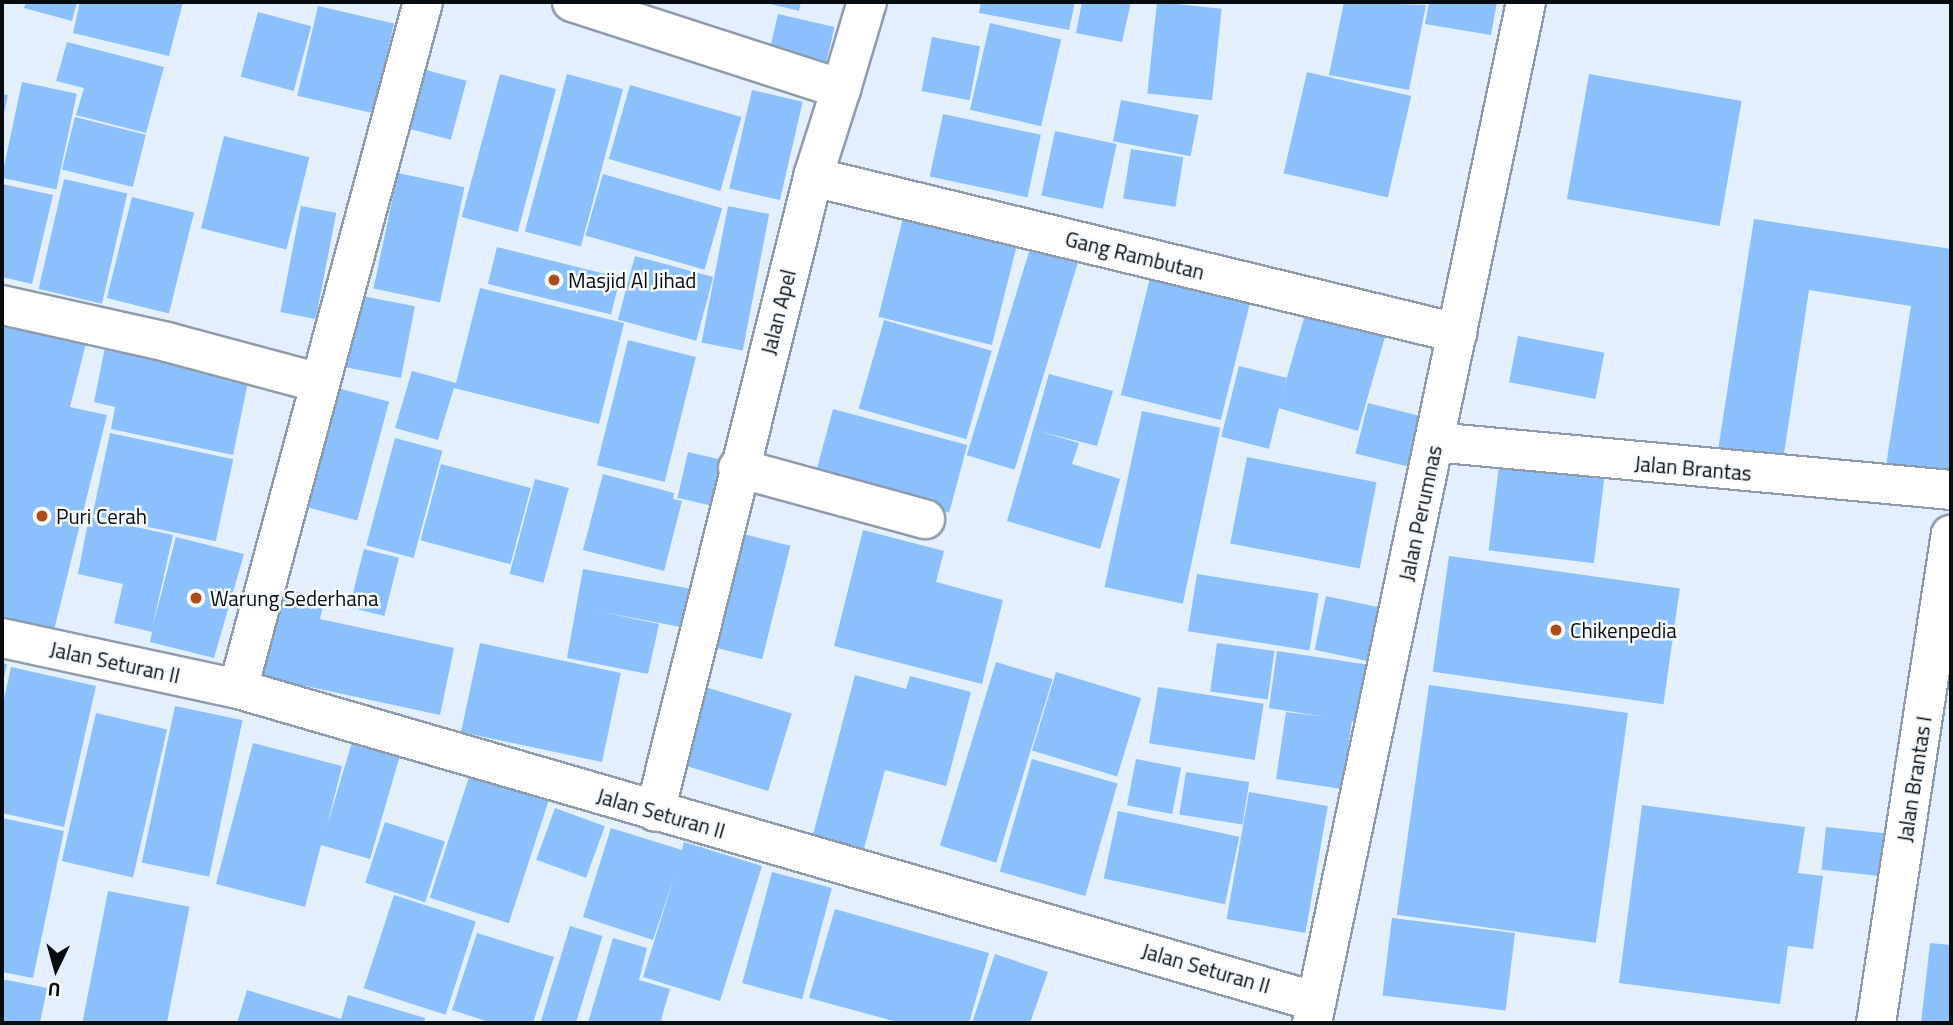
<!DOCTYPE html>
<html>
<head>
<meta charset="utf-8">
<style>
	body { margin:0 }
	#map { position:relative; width:1953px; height:1025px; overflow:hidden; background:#e3effc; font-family:"Titillium Web",sans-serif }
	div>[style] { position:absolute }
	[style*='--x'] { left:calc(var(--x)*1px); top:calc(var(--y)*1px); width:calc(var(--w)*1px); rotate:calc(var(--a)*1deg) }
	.building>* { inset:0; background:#8cbffe; transform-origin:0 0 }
	.roads { filter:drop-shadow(2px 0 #8e9bab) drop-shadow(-2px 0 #8e9bab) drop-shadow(0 2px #8e9bab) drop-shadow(0 -2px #8e9bab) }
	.street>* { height:38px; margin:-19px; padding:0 19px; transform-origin:19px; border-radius:19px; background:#fff }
	.secondary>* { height:38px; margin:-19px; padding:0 19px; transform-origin:19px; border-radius:19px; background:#fff }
	.dots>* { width:19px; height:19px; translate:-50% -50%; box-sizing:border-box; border:4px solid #f8fbfe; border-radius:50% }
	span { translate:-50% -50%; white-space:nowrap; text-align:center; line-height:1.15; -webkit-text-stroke:5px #f8fbfe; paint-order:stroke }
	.street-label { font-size:21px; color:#070c11 }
	.poi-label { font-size:21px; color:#070c11 }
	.left { translate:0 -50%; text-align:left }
	.frame { position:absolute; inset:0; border:4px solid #070c11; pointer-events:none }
	.north { position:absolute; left:21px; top:934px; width:70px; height:70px; -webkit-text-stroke:5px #f8fbfe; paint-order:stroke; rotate:185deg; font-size:19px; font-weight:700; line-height:28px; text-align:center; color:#070c11 }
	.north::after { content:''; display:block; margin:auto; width:24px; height:32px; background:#070c11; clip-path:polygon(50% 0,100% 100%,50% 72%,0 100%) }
</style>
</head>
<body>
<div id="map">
	<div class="building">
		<div style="clip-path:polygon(26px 2px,77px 2px,72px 21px,24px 8px)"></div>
		<div style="clip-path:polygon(80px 2px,183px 2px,169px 56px,73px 33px)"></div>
		<div style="clip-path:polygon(763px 2px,801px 2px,799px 11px)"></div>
		<div style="clip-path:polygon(981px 2px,1075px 2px,1069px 30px,979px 13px)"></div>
		<div style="clip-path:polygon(1082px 2px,1131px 2px,1122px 42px,1076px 33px)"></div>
		<div style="left:1157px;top:2px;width:65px;height:92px;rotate:6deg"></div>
		<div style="clip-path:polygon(1344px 2px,1426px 5px,1409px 90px,1329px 75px)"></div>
		<div style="clip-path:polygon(1429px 2px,1497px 2px,1491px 35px,1425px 24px)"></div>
		<div style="left:318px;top:6px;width:78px;height:92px;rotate:13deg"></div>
		<div style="left:258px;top:12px;width:55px;height:67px;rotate:15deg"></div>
		<div style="left:778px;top:14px;width:58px;height:38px;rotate:13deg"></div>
		<div style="left:990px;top:23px;width:73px;height:89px;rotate:13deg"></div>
		<div style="left:932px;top:37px;width:49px;height:55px;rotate:11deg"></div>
		<div style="clip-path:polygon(67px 42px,164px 67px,146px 133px,76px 115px,84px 88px,56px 81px)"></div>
		<div style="left:426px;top:70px;width:42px;height:61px;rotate:15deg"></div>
		<div style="left:1307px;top:72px;width:107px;height:104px;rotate:13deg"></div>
		<div style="left:500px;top:74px;width:58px;height:148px;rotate:15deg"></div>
		<div style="left:567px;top:74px;width:58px;height:163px;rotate:15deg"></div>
		<div style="left:1589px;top:74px;width:155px;height:127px;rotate:10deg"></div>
		<div style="left:22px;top:82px;width:56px;height:98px;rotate:12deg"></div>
		<div style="left:630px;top:85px;width:116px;height:77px;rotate:16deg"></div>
		<div style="left:752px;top:90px;width:52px;height:101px;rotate:13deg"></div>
		<div style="clip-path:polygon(2px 94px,8px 95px,3px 117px,2px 117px)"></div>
		<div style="left:1121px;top:100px;width:79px;height:42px;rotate:11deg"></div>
		<div style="left:943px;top:114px;width:100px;height:64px;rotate:12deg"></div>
		<div style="left:75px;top:117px;width:73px;height:54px;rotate:14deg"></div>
		<div style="left:1055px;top:131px;width:63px;height:66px;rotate:12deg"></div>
		<div style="left:224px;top:136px;width:88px;height:95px;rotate:14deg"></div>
		<div style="left:1131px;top:149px;width:53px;height:50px;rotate:9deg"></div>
		<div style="left:398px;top:173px;width:68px;height:118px;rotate:12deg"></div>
		<div style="left:603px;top:174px;width:124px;height:64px;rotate:16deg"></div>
		<div style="left:64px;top:179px;width:65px;height:113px;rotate:13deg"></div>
		<div style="clip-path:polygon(2px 184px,53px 195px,32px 284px,2px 277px)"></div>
		<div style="left:132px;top:197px;width:64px;height:104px;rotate:14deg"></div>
		<div style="left:301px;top:206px;width:36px;height:108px;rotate:11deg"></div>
		<div style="left:728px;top:206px;width:42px;height:139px;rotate:11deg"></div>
		<div style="left:905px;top:210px;width:117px;height:110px;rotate:14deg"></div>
		<div style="clip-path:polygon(1754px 219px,1951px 249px,1951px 482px,1885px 472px,1911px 306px,1809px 290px,1783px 460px,1718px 450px)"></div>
		<div style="left:1032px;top:242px;width:50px;height:223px;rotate:17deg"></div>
		<div style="left:497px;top:247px;width:127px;height:38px;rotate:14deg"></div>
		<div style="left:635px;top:256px;width:81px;height:66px;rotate:15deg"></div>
		<div style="left:1153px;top:266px;width:103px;height:133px;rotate:14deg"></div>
		<div style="clip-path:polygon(480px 288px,624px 323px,599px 424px,454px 388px,438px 440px,395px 428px,412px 371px,456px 383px)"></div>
		<div style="left:357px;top:295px;width:59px;height:73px;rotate:11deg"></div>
		<div style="clip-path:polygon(2px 311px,89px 331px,70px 407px,107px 415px,54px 630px,2px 617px)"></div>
		<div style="left:1306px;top:311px;width:83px;height:101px;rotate:16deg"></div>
		<div style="left:884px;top:320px;width:112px;height:92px;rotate:16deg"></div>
		<div style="left:1518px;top:336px;width:88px;height:47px;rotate:11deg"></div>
		<div style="left:628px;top:340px;width:70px;height:129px;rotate:14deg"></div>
		<div style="clip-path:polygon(106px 342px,250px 372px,233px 455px,111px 429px,115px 407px,94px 402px)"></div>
		<div style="left:1239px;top:366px;width:49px;height:73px;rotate:14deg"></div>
		<div style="clip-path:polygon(1049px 374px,1113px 391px,1097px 446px,1038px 431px,1079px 443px,1072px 464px,1120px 479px,1100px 549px,1007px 521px)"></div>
		<div style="left:334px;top:387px;width:57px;height:123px;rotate:15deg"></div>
		<div style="left:1368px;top:403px;width:64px;height:52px;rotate:14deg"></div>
		<div style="left:833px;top:409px;width:139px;height:70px;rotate:15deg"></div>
		<div style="left:1142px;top:411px;width:80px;height:180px;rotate:12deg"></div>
		<div style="left:110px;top:433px;width:126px;height:84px;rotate:12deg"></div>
		<div style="left:395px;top:438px;width:49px;height:111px;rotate:15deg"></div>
		<div style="left:688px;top:452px;width:43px;height:47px;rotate:13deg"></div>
		<div style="left:1247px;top:457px;width:132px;height:88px;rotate:11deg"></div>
		<div style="left:441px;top:464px;width:93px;height:79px;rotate:15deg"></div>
		<div style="left:1499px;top:466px;width:106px;height:85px;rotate:7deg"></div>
		<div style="clip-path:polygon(603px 474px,674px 493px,673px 499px,682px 501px,664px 571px,583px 550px)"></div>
		<div style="left:535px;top:479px;width:35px;height:98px;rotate:15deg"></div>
		<div style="clip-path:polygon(89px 517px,173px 535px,152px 629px,176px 537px,244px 554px,214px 658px,150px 642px,152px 632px,114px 623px,123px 584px,78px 574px)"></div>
		<div style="clip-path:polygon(863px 530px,944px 551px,936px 582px,1003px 600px,982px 684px,834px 646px)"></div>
		<div style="left:739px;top:533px;width:53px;height:117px;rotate:14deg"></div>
		<div style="left:364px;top:549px;width:36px;height:60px;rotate:14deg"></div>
		<div style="left:1449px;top:556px;width:233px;height:117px;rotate:8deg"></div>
		<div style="clip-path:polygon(583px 569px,698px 590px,691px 629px,597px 611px,659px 624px,648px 674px,567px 658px)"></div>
		<div style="left:1197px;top:574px;width:123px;height:58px;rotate:9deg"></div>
		<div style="clip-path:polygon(278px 588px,325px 598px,320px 619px,454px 648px,440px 715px,259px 676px)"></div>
		<div style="left:1326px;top:596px;width:53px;height:55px;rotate:12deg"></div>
		<div style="left:480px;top:643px;width:144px;height:91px;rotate:12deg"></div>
		<div style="left:1217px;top:643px;width:58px;height:49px;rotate:8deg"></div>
		<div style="clip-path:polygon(1277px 651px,1370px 665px,1362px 722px,1352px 721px,1342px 789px,1276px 779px,1286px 712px,1326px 717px,1269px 708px)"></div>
		<div style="left:996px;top:662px;width:59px;height:192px;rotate:17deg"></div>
		<div style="clip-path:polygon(2px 663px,7px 664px,3px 682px,2px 682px)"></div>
		<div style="clip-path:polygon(11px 667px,96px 686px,64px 827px,2px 813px,2px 708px)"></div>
		<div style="left:1056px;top:672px;width:89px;height:82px;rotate:17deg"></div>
		<div style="clip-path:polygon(855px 675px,906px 689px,910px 676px,971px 692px,946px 786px,885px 770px,861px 860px,810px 846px)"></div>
		<div style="left:1429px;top:685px;width:201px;height:232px;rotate:8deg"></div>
		<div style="left:702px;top:686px;width:94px;height:81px;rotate:17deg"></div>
		<div style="left:1158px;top:687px;width:107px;height:57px;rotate:9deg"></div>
		<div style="left:175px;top:706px;width:69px;height:160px;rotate:12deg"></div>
		<div style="left:96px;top:713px;width:73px;height:152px;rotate:13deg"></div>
		<div style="clip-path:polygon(353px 739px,401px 752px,370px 859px,321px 845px,305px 907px,216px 884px,253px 743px,342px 766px,327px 826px)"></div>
		<div style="left:1032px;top:759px;width:89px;height:117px;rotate:16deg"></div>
		<div style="left:1136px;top:759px;width:46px;height:47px;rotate:11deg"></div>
		<div style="left:1186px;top:772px;width:64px;height:43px;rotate:9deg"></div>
		<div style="left:470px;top:774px;width:83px;height:130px;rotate:18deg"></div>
		<div style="left:1249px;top:792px;width:80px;height:129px;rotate:10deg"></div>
		<div style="clip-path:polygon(1642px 805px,1805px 827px,1798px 873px,1823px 876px,1813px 949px,1788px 946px,1780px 1004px,1619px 983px)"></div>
		<div style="left:555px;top:808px;width:53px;height:55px;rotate:20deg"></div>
		<div style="left:1118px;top:811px;width:124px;height:69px;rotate:12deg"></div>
		<div style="clip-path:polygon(2px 818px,64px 831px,33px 978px,2px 972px)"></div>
		<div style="left:385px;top:822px;width:63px;height:64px;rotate:18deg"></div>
		<div style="left:1826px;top:827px;width:59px;height:43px;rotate:6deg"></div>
		<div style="clip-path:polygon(611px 828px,682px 850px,684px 842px,762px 866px,720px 1001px,643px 977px,675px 874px,653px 940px,583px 917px)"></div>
		<div style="left:772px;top:872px;width:62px;height:115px;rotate:15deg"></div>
		<div style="left:108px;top:891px;width:83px;height:134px;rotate:11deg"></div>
		<div style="left:394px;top:895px;width:86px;height:98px;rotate:18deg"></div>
		<div style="clip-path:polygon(835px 909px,989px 953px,969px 1023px,901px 1023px,809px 998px)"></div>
		<div style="left:1392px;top:918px;width:124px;height:78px;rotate:7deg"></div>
		<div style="left:570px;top:926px;width:34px;height:102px;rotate:17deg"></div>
		<div style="clip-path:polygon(477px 933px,554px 957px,533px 1023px,492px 1023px,452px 1010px)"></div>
		<div style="clip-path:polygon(613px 938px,647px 948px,639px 980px,670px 989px,661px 1020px,669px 1023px,588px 1023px)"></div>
		<div style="clip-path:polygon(1930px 943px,1951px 945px,1951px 1023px,1921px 1023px)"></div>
		<div style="clip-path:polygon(995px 954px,1048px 972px,1030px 1023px,972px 1023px)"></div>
		<div style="clip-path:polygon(2px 979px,47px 988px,40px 1023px,2px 1023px)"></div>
		<div style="clip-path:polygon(247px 990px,341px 1019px,348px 995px,425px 1018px,424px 1023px,237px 1023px)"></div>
	</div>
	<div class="roads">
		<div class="street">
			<div style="--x:572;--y:2;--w:283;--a:17.9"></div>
			<div style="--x:841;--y:89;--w:92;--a:107.7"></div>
			<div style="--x:813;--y:177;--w:654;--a:103.97"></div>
			<div style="--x:841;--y:89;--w:91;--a:-73.4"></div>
			<div style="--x:813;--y:177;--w:663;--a:13.62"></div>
			<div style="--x:2;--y:305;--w:169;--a:12.6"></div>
			<div style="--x:167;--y:342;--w:158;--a:15"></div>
			<div style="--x:1434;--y:442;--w:519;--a:5.3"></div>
			<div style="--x:738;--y:468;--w:194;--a:15.3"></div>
			<div style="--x:2;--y:638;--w:241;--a:12.2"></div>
			<div style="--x:238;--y:689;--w:1123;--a:16.18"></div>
			<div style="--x:238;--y:689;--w:711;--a:-74.93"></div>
			<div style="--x:1876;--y:1023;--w:494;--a:-81.3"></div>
		</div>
		<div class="secondary">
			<div style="--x:1312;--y:1023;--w:1043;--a:-78.16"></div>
		</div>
	</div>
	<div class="dots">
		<div style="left:554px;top:280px;background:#ae4b16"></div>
		<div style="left:42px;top:516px;background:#ae4b16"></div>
		<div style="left:196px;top:598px;background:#ae4b16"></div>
		<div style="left:1556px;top:630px;background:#ae4b16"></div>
	</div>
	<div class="street-label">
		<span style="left:1135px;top:255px;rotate:14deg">Gang Rambutan</span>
		<span style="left:778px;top:312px;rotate:-76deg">Jalan Apel</span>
		<span style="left:1693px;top:468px;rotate:5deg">Jalan Brantas</span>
		<span style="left:1420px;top:513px;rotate:-78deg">Jalan Perumnas</span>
		<span style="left:115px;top:662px;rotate:12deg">Jalan Seturan II</span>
		<span style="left:1914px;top:779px;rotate:-81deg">Jalan Brantas I</span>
		<span style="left:661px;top:813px;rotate:16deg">Jalan Seturan II</span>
		<span style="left:1206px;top:968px;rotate:16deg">Jalan Seturan II</span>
	</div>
	<div class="poi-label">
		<span class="left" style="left:568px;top:280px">Masjid Al Jihad</span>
		<span class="left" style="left:56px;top:516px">Puri Cerah</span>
		<span class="left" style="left:210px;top:598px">Warung Sederhana</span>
		<span class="left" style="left:1570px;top:630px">Chikenpedia</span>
	</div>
	<div class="frame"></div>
	<div class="north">U</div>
</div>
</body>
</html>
